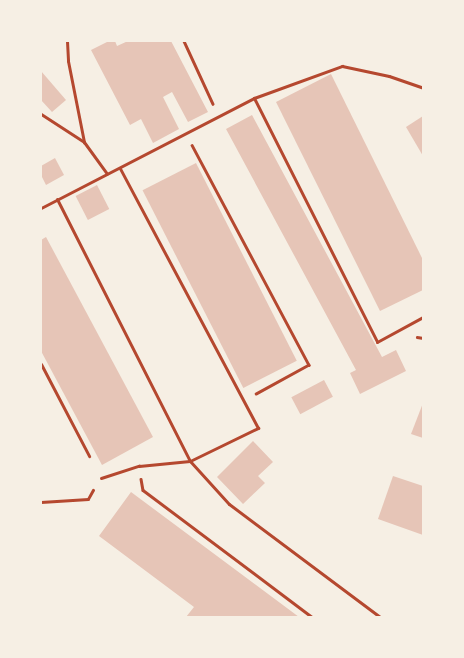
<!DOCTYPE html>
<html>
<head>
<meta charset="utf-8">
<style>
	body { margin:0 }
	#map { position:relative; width:464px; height:658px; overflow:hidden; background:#f6efe4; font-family:Lora,serif }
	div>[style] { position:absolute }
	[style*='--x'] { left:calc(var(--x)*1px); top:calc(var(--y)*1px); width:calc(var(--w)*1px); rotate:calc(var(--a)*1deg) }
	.building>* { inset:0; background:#e6c5b7; transform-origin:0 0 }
	.path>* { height:2.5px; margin:-1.25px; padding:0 1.25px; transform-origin:1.25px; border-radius:1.25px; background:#b5482f }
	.service>* { height:3px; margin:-1.5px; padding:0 1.5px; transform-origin:1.5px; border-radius:1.5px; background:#b5482f }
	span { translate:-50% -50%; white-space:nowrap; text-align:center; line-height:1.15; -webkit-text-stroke:4px #f6efe4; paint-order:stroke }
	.frame { position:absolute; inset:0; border:42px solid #f6efe4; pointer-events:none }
</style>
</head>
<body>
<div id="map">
	<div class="building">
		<div style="clip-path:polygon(109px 41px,115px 41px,117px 46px,128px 41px,171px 41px,208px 112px,188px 122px,172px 92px,163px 97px,179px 129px,153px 143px,141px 119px,130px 125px,91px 50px)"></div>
		<div style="clip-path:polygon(41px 71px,66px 100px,52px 112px,41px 100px)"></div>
		<div style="clip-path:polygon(331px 74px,423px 260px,423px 290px,380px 311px,276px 102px)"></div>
		<div style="clip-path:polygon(252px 115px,382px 357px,396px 350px,406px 371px,360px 394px,350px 373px,356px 370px,226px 129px)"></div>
		<div style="clip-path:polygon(423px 116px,423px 156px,406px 127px)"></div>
		<div style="clip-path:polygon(55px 158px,64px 175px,46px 185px,41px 175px,41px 166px)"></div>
		<div style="left:196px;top:163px;width:222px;height:60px;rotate:63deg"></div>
		<div style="left:97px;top:185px;width:27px;height:24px;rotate:63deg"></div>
		<div style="clip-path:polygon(46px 237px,153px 437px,102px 465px,41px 351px,41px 240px)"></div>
		<div style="left:324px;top:380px;width:19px;height:37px;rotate:62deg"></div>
		<div style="clip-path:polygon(423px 403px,423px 438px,411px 434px)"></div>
		<div style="clip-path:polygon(253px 441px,273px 462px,258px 476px,265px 483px,243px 504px,217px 477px)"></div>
		<div style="clip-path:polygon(393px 476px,423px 486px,423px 535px,378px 519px)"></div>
		<div style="clip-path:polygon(131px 492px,299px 617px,186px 617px,194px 607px,99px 536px)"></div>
	</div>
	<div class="path">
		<div style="--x:184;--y:41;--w:69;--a:65.3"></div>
		<div style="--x:192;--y:145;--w:249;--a:62"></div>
		<div style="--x:309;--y:365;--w:60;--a:151.3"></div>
		<div style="--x:417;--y:337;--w:6;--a:9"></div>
		<div style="--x:141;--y:479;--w:11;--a:80"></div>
		<div style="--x:143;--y:490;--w:211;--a:36.9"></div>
		<div style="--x:41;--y:502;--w:47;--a:-3.7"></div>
		<div style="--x:88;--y:499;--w:10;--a:-61"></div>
	</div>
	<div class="service">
		<div style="--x:67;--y:41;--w:20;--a:87"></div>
		<div style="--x:68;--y:61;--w:83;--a:78.8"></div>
		<div style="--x:254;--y:98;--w:273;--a:63.2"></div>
		<div style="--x:377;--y:342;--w:52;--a:-28.5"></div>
		<div style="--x:41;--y:114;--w:51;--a:33.1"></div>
		<div style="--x:84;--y:142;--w:39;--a:54"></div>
		<div style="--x:57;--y:199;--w:294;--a:63.1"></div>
		<div style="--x:190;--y:461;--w:58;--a:47.8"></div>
		<div style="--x:229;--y:504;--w:189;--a:36.8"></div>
		<div style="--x:41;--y:208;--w:240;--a:-27.3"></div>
		<div style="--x:254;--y:98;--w:94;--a:-20"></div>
		<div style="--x:342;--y:66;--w:48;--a:12"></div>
		<div style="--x:389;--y:76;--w:36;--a:19"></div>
		<div style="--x:41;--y:364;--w:104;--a:62.4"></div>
		<div style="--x:101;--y:478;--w:40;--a:-18"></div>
		<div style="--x:139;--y:466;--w:51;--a:-5.6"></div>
		<div style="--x:190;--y:461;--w:76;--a:-25.9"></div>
		<div style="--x:258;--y:428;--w:294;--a:-118"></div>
	</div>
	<div class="frame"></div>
</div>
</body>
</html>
